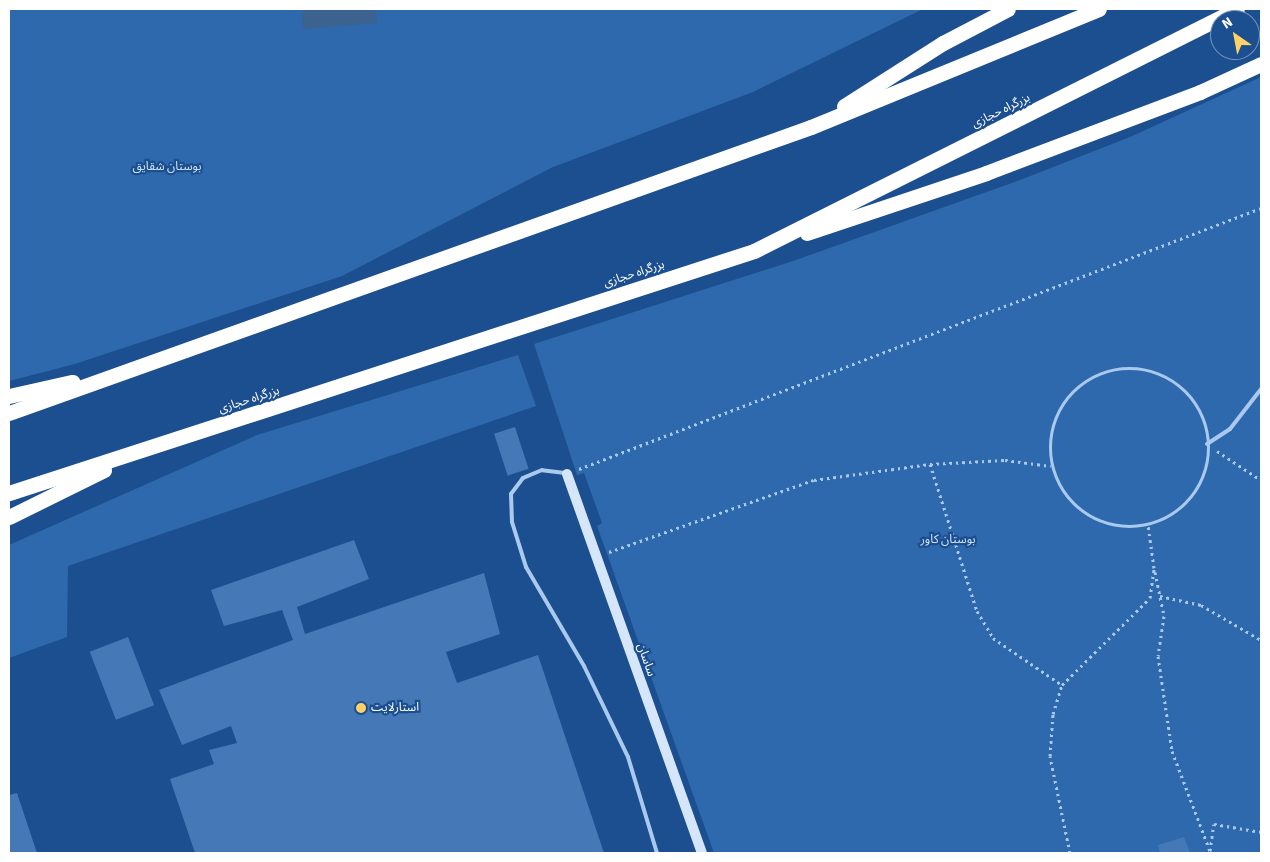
<!DOCTYPE html>
<html>
<head>
<meta charset="utf-8">
<style>
	body { margin:0 }
	#map { position:relative; width:1270px; height:862px; overflow:hidden; background:#1b4f8f; font-family:"Source Sans 3","Noto Sans Arabic",sans-serif }
	div>[style] { position:absolute }
	[style*='--x'] { left:calc(var(--x)*1px); top:calc(var(--y)*1px); width:calc(var(--w)*1px); rotate:calc(var(--a)*1deg) }
	.green>* { inset:0; background:#2e69ad }
	.water>* { inset:0; background:#3c6290 }
	.building>* { inset:0; background:#4478b7; transform-origin:0 0 }
	.path>* { height:3px; margin-top:-1.5px; transform-origin:0; background:repeating-linear-gradient(90deg,#a9c9ee 0 2.5px,transparent 0 6.5px) }
	.path>.ring { margin:-1.5px; padding:0; box-sizing:content-box; background:none; border:3px solid #a9c9ee; border-radius:50% }
	.lane>* { height:4px; margin:-2px; padding:0 2px; transform-origin:2px; border-radius:2px; background:#a9c9ee }
	.secondary>* { height:10px; margin:-5px; padding:0 5px; transform-origin:5px; border-radius:5px; background:#d6e6fa }
	.highway>* { height:15px; margin:-7.5px; padding:0 7.5px; transform-origin:7.5px; border-radius:7.5px; background:#fff }
	.dots>* { width:14px; height:14px; translate:-50% -50%; box-sizing:border-box; border:2px solid #1b4f8f; border-radius:50% }
	span { translate:-50% -50%; white-space:nowrap; text-align:center; line-height:1.15; -webkit-text-stroke:4.5px #1b4f8f; paint-order:stroke }
	.street-label { font-size:12px; color:#fff }
	.park-label { font-size:12px; color:#cfe3fa }
	.poi-label { font-size:12px; color:#fff }
	.left { translate:0 -50%; text-align:left }
	.frame { position:absolute; inset:0; border:10px solid #fff; pointer-events:none }
	.north { position:absolute; left:1210px; top:10px; width:50px; height:50px; box-sizing:border-box; background:#1b4f8f; border:1px solid #7695bc; border-radius:50%; rotate:327deg; font-size:14px; font-weight:700; line-height:20px; text-align:center; color:#fff }
	.north::after { content:''; display:block; margin:auto; width:18px; height:22px; background:#ffd166; clip-path:polygon(50% 0,100% 100%,50% 72%,0 100%) }
</style>
</head>
<body>
<div id="map">
	<div class="green">
		<div style="clip-path:polygon(9px 9px,923px 9px,753px 92px,553px 167px,342px 276px,75px 364px,9px 381px)"></div>
		<div style="clip-path:polygon(1261px 77px,1261px 853px,714px 853px,597px 526px,602px 523px,584px 473px,577px 475px,534px 344px,796px 260px,1020px 180px,1130px 137px)"></div>
		<div style="clip-path:polygon(518px 355px,536px 406px,68px 566px,67px 637px,9px 658px,9px 545px,257px 435px)"></div>
	</div>
	<div class="water">
		<div style="clip-path:polygon(302px 9px,376px 9px,377px 23px,303px 29px)"></div>
	</div>
	<div class="building">
		<div style="left:515px;top:427px;width:44px;height:22px;rotate:72deg"></div>
		<div style="clip-path:polygon(354px 540px,369px 579px,297px 607px,305px 634px,484px 573px,500px 634px,446px 652px,457px 683px,538px 655px,604px 853px,195px 853px,170px 779px,214px 764px,209px 750px,237px 743px,231px 726px,182px 745px,159px 690px,293px 640px,282px 610px,224px 626px,211px 590px)"></div>
		<div style="left:128px;top:637px;width:73px;height:41px;rotate:69deg"></div>
		<div style="clip-path:polygon(17px 793px,37px 853px,9px 853px,9px 795px)"></div>
		<div style="clip-path:polygon(1184px 837px,1190px 853px,1160px 853px,1158px 845px)"></div>
	</div>
	<div class="path">
		<div class="ring" style="left:1050px;top:368px;width:155px;height:155px"></div>
		<div style="--x:1217;--y:451;--w:53;--a:33.4"></div>
		<div style="--x:930;--y:464;--w:154;--a:72.3"></div>
		<div style="--x:977;--y:611;--w:31;--a:59"></div>
		<div style="--x:993;--y:638;--w:83;--a:34.3"></div>
		<div style="--x:579;--y:469;--w:730;--a:-20.94"></div>
		<div style="--x:609;--y:552;--w:217;--a:-19.4"></div>
		<div style="--x:814;--y:480;--w:117;--a:-7.9"></div>
		<div style="--x:930;--y:464;--w:75;--a:-3.1"></div>
		<div style="--x:1005;--y:460;--w:46;--a:7.4"></div>
		<div style="--x:1155;--y:572;--w:45;--a:78.4"></div>
		<div style="--x:1164;--y:616;--w:40;--a:98.5"></div>
		<div style="--x:1158;--y:656;--w:96;--a:81.6"></div>
		<div style="--x:1172;--y:751;--w:107;--a:69.2"></div>
		<div style="--x:1210;--y:851;--w:27;--a:-82"></div>
		<div style="--x:1214;--y:824;--w:48;--a:9.7"></div>
		<div style="--x:1160;--y:596;--w:42;--a:12.4"></div>
		<div style="--x:1201;--y:605;--w:69;--a:30.3"></div>
		<div style="--x:1070;--y:853;--w:99;--a:-101.7"></div>
		<div style="--x:1050;--y:756;--w:42;--a:-85.9"></div>
		<div style="--x:1053;--y:714;--w:30;--a:-73"></div>
		<div style="--x:1062;--y:685;--w:124;--a:-44.7"></div>
		<div style="--x:1150;--y:598;--w:30;--a:-82"></div>
		<div style="--x:1154;--y:568;--w:43;--a:-97.9"></div>
	</div>
	<div class="lane">
		<div style="--x:1207;--y:444;--w:27;--a:-33"></div>
		<div style="--x:1230;--y:429;--w:51;--a:-52.2"></div>
		<div style="--x:565;--y:473;--w:23;--a:-173"></div>
		<div style="--x:542;--y:470;--w:21;--a:157"></div>
		<div style="--x:523;--y:478;--w:20;--a:127"></div>
		<div style="--x:511;--y:494;--w:28;--a:88"></div>
		<div style="--x:512;--y:522;--w:47;--a:72.7"></div>
		<div style="--x:526;--y:567;--w:115;--a:59.6"></div>
		<div style="--x:584;--y:666;--w:101;--a:64.2"></div>
		<div style="--x:628;--y:757;--w:100;--a:73.2"></div>
	</div>
	<div class="secondary">
		<div style="--x:567;--y:474;--w:402;--a:70.4"></div>
	</div>
	<div class="highway">
		<div style="--x:844;--y:106;--w:117;--a:-32.5"></div>
		<div style="--x:943;--y:43;--w:73;--a:-27.6"></div>
		<div style="--x:807;--y:233;--w:189;--a:-18.5"></div>
		<div style="--x:986;--y:173;--w:229;--a:-20.7"></div>
		<div style="--x:1200;--y:92;--w:67;--a:-24.7"></div>
		<div style="--x:9;--y:396;--w:65;--a:-12.5"></div>
		<div style="--x:9;--y:413;--w:851;--a:-19.63"></div>
		<div style="--x:811;--y:127;--w:311;--a:-22.3"></div>
		<div style="--x:9;--y:493;--w:783;--a:-18"></div>
		<div style="--x:754;--y:251;--w:540;--a:-26.61"></div>
		<div style="--x:9;--y:517;--w:106;--a:-26.3"></div>
	</div>
	<div class="dots">
		<div style="left:361px;top:708px;background:#ffd166"></div>
	</div>
	<div class="street-label">
		<span style="left:1001px;top:111px;rotate:-26deg">بزرگراه حجازی</span>
		<span style="left:634px;top:274px;rotate:-18deg">بزرگراه حجازی</span>
		<span style="left:249px;top:400px;rotate:-18deg">بزرگراه حجازی</span>
		<span style="left:646px;top:660px;rotate:71deg">ساسان</span>
	</div>
	<div class="park-label">
		<span style="left:167px;top:167px">بوستان شقایق</span>
		<span style="left:948px;top:540px">بوستان کاور</span>
	</div>
	<div class="poi-label">
		<span class="left" style="left:371px;top:708px">استارلایت</span>
	</div>
	<div class="frame"></div>
	<div class="north">N</div>
</div>
</body>
</html>
